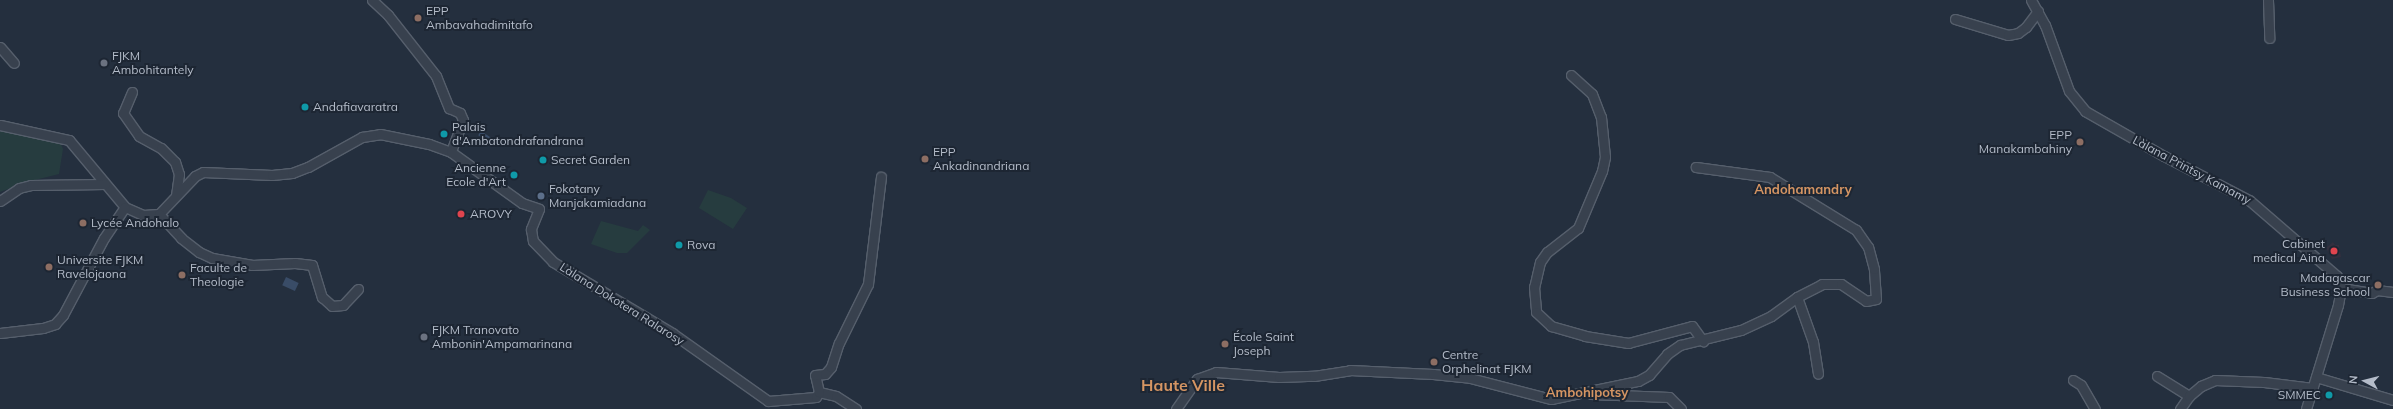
<!DOCTYPE html>
<html>
<head>
<meta charset="utf-8">
<style>
	body { margin:0 }
	#map { position:relative; width:2393px; height:409px; overflow:hidden; background:#242f3e; font-family:Mulish,sans-serif }
	div>[style] { position:absolute }
	[style*='--x'] { left:calc(var(--x)*1px); top:calc(var(--y)*1px); width:calc(var(--w)*1px); rotate:calc(var(--a)*1deg) }
	.medical>* { inset:0; background:#32303f }
	.green>* { inset:0; background:#263c3f }
	.water>* { inset:0; background:#394c67; transform-origin:0 0 }
	.roads { filter:drop-shadow(1px 0 #565f6c) drop-shadow(-1px 0 #565f6c) drop-shadow(0 1px #565f6c) drop-shadow(0 -1px #565f6c) }
	.minor>* { height:9px; margin:-4.5px; padding:0 4.5px; transform-origin:4.5px; border-radius:4.5px; background:#38414e }
	.dots>* { width:11px; height:11px; translate:-50% -50%; box-sizing:border-box; border:2px solid #1d2633; border-radius:50% }
	span { translate:-50% -50%; white-space:nowrap; text-align:center; line-height:1.15; -webkit-text-stroke:4px #1d2633; paint-order:stroke }
	.poi-label { font-size:12px; color:#b4bcc9 }
	.left { translate:0 -50%; text-align:left }
	.right { translate:-100% -50%; text-align:right }
	.street-label { font-size:12px; color:#b4bcc9 }
	.neighbourhood-label { font-size:13px; color:#d59563; font-weight:700 }
	.district-label { font-size:16px; color:#d59563; font-weight:700 }
	.north { position:absolute; left:2345px; top:361px; width:40px; height:40px; -webkit-text-stroke:3px #1d2633; paint-order:stroke; rotate:277deg; font-size:11px; font-weight:700; line-height:16px; text-align:center; color:#b4bcc9 }
	.north::after { content:''; display:block; margin:auto; width:14px; height:18px; background:#b4bcc9; clip-path:polygon(50% 0,100% 100%,50% 72%,0 100%) }
</style>
</head>
<body>
<div id="map">
	<div class="medical">
		<div style="clip-path:polygon(2333px 242px,2335px 245px,2339px 245px,2341px 257px,2332px 259px,2326px 248px)"></div>
	</div>
	<div class="green">
		<div style="clip-path:polygon(0 127px,60px 142px,63px 149px,59px 174px,27px 182px,0 192px)"></div>
		<div style="clip-path:polygon(708px 190px,731px 198px,747px 208px,733px 229px,699px 208px)"></div>
		<div style="clip-path:polygon(601px 221px,638px 231px,643px 225px,650px 230px,627px 253px,617px 253px,591px 244px)"></div>
	</div>
	<div class="water">
		<div style="left:481px;top:131px;width:14px;height:5px;rotate:34deg"></div>
		<div style="left:286px;top:277px;width:14px;height:9px;rotate:25deg"></div>
	</div>
	<div class="roads">
		<div class="minor">
			<div style="--x:372;--y:0;--w:22;--a:43"></div>
			<div style="--x:388;--y:15;--w:78;--a:51.8"></div>
			<div style="--x:436;--y:76;--w:35;--a:68"></div>
			<div style="--x:449;--y:108;--w:12;--a:24"></div>
			<div style="--x:460;--y:113;--w:8;--a:67"></div>
			<div style="--x:463;--y:120;--w:34;--a:111"></div>
			<div style="--x:2031;--y:0;--w:29;--a:61"></div>
			<div style="--x:2045;--y:25;--w:70;--a:70"></div>
			<div style="--x:2069;--y:91;--w:26;--a:51"></div>
			<div style="--x:2085;--y:111;--w:91;--a:29.7"></div>
			<div style="--x:2164;--y:156;--w:96;--a:27.4"></div>
			<div style="--x:2249;--y:200;--w:116;--a:40.8"></div>
			<div style="--x:2337;--y:276;--w:13;--a:72"></div>
			<div style="--x:2341;--y:288;--w:17;--a:100"></div>
			<div style="--x:2338;--y:305;--w:109;--a:107.1"></div>
			<div style="--x:2268;--y:0;--w:38;--a:88"></div>
			<div style="--x:1955;--y:19;--w:55;--a:16.8"></div>
			<div style="--x:2008;--y:35;--w:10;--a:-11"></div>
			<div style="--x:2018;--y:33;--w:10;--a:-37"></div>
			<div style="--x:2026;--y:27;--w:20;--a:-53"></div>
			<div style="--x:0;--y:47;--w:21;--a:49"></div>
			<div style="--x:1571;--y:75;--w:28;--a:42"></div>
			<div style="--x:1592;--y:94;--w:25;--a:69"></div>
			<div style="--x:1601;--y:117;--w:40;--a:84.3"></div>
			<div style="--x:1605;--y:157;--w:14;--a:102"></div>
			<div style="--x:1602;--y:171;--w:62;--a:112.8"></div>
			<div style="--x:1578;--y:228;--w:39;--a:142"></div>
			<div style="--x:1547;--y:252;--w:12;--a:125"></div>
			<div style="--x:1540;--y:262;--w:26;--a:103"></div>
			<div style="--x:1534;--y:287;--w:25;--a:85"></div>
			<div style="--x:1536;--y:312;--w:21;--a:43"></div>
			<div style="--x:1551;--y:326;--w:35;--a:16"></div>
			<div style="--x:1585;--y:336;--w:44;--a:9.2"></div>
			<div style="--x:1628;--y:343;--w:66;--a:-14.9"></div>
			<div style="--x:1692;--y:326;--w:19;--a:54"></div>
			<div style="--x:132;--y:92;--w:23;--a:113"></div>
			<div style="--x:123;--y:113;--w:28;--a:55"></div>
			<div style="--x:139;--y:136;--w:25;--a:29"></div>
			<div style="--x:161;--y:148;--w:20;--a:45"></div>
			<div style="--x:175;--y:162;--w:13;--a:72"></div>
			<div style="--x:179;--y:174;--w:21;--a:98"></div>
			<div style="--x:0;--y:125;--w:71;--a:12.3"></div>
			<div style="--x:69;--y:140;--w:87;--a:50.1"></div>
			<div style="--x:125;--y:207;--w:20;--a:24"></div>
			<div style="--x:143;--y:215;--w:16;--a:-4"></div>
			<div style="--x:0;--y:201;--w:23;--a:-34"></div>
			<div style="--x:19;--y:188;--w:12;--a:-14"></div>
			<div style="--x:31;--y:185;--w:74;--a:-0.8"></div>
			<div style="--x:159;--y:214;--w:52;--a:-46.5"></div>
			<div style="--x:195;--y:176;--w:9;--a:-27"></div>
			<div style="--x:203;--y:172;--w:69;--a:2.5"></div>
			<div style="--x:272;--y:175;--w:20;--a:-6"></div>
			<div style="--x:292;--y:173;--w:17;--a:-21"></div>
			<div style="--x:308;--y:167;--w:62;--a:-29.1"></div>
			<div style="--x:362;--y:137;--w:18;--a:-9"></div>
			<div style="--x:380;--y:134;--w:50;--a:11.5"></div>
			<div style="--x:429;--y:144;--w:23;--a:20"></div>
			<div style="--x:451;--y:152;--w:87;--a:35.7"></div>
			<div style="--x:522;--y:203;--w:18;--a:19"></div>
			<div style="--x:539;--y:209;--w:22;--a:112"></div>
			<div style="--x:531;--y:229;--w:12;--a:81"></div>
			<div style="--x:533;--y:241;--w:29;--a:46"></div>
			<div style="--x:553;--y:262;--w:139;--a:30.8"></div>
			<div style="--x:672;--y:333;--w:118;--a:35.3"></div>
			<div style="--x:768;--y:401;--w:48;--a:-4.8"></div>
			<div style="--x:816;--y:397;--w:6;--a:-59"></div>
			<div style="--x:819;--y:392;--w:17;--a:13"></div>
			<div style="--x:836;--y:396;--w:24;--a:33"></div>
			<div style="--x:159;--y:214;--w:33;--a:47"></div>
			<div style="--x:181;--y:238;--w:23;--a:38"></div>
			<div style="--x:199;--y:252;--w:14;--a:25"></div>
			<div style="--x:212;--y:258;--w:41;--a:9.9"></div>
			<div style="--x:252;--y:265;--w:43;--a:-2.7"></div>
			<div style="--x:295;--y:263;--w:17;--a:7"></div>
			<div style="--x:312;--y:265;--w:34;--a:73"></div>
			<div style="--x:322;--y:297;--w:13;--a:42"></div>
			<div style="--x:332;--y:306;--w:11;--a:-5"></div>
			<div style="--x:343;--y:305;--w:22;--a:-47"></div>
			<div style="--x:2341;--y:288;--w:31;--a:9"></div>
			<div style="--x:2372;--y:293;--w:6;--a:-31"></div>
			<div style="--x:2377;--y:290;--w:16;--a:7"></div>
			<div style="--x:1797;--y:297;--w:48;--a:70.4"></div>
			<div style="--x:1813;--y:342;--w:32;--a:81"></div>
			<div style="--x:0;--y:333;--w:43;--a:-6.6"></div>
			<div style="--x:43;--y:328;--w:13;--a:-18"></div>
			<div style="--x:55;--y:324;--w:12;--a:-48"></div>
			<div style="--x:63;--y:315;--w:87;--a:-62"></div>
			<div style="--x:104;--y:238;--w:37;--a:-56"></div>
			<div style="--x:2157;--y:376;--w:38;--a:32"></div>
			<div style="--x:2316;--y:377;--w:80;--a:16.6"></div>
			<div style="--x:2073;--y:380;--w:9;--a:32"></div>
			<div style="--x:2081;--y:385;--w:28;--a:60"></div>
			<div style="--x:819;--y:392;--w:17;--a:-103"></div>
			<div style="--x:815;--y:375;--w:10;--a:-6"></div>
			<div style="--x:825;--y:374;--w:9;--a:-49"></div>
			<div style="--x:831;--y:367;--w:25;--a:-72"></div>
			<div style="--x:839;--y:343;--w:66;--a:-63.8"></div>
			<div style="--x:868;--y:284;--w:108;--a:-83.1"></div>
			<div style="--x:1591;--y:394;--w:78;--a:2.2"></div>
			<div style="--x:1669;--y:397;--w:17;--a:45"></div>
			<div style="--x:1176;--y:409;--w:37;--a:-55"></div>
			<div style="--x:1197;--y:379;--w:20;--a:-20"></div>
			<div style="--x:1216;--y:372;--w:63;--a:4.5"></div>
			<div style="--x:1279;--y:377;--w:35;--a:-2"></div>
			<div style="--x:1314;--y:376;--w:36;--a:-9"></div>
			<div style="--x:1350;--y:370;--w:83;--a:2.8"></div>
			<div style="--x:1433;--y:374;--w:37;--a:6"></div>
			<div style="--x:1470;--y:378;--w:84;--a:14.5"></div>
			<div style="--x:1551;--y:399;--w:89;--a:-11.7"></div>
			<div style="--x:1638;--y:381;--w:13;--a:-29"></div>
			<div style="--x:1649;--y:375;--w:28;--a:-49"></div>
			<div style="--x:1667;--y:354;--w:16;--a:-35"></div>
			<div style="--x:1680;--y:345;--w:63;--a:-13.8"></div>
			<div style="--x:1741;--y:330;--w:33;--a:-25"></div>
			<div style="--x:1771;--y:316;--w:32;--a:-36"></div>
			<div style="--x:1797;--y:297;--w:28;--a:-27"></div>
			<div style="--x:1822;--y:284;--w:19;--a:0"></div>
			<div style="--x:1841;--y:284;--w:30;--a:34"></div>
			<div style="--x:1866;--y:301;--w:10;--a:-11"></div>
			<div style="--x:1876;--y:299;--w:30;--a:-94"></div>
			<div style="--x:1874;--y:269;--w:23;--a:-105"></div>
			<div style="--x:1868;--y:247;--w:21;--a:-125"></div>
			<div style="--x:1856;--y:230;--w:101;--a:-148.4"></div>
			<div style="--x:1770;--y:177;--w:75;--a:-172.3"></div>
			<div style="--x:2180;--y:409;--w:16;--a:-55"></div>
			<div style="--x:2189;--y:396;--w:16;--a:-40"></div>
			<div style="--x:2201;--y:386;--w:15;--a:-23"></div>
			<div style="--x:2215;--y:380;--w:49;--a:2.3"></div>
			<div style="--x:2264;--y:382;--w:49;--a:7"></div>
		</div>
	</div>
	<div class="dots">
		<div style="left:418px;top:18px;background:#8d6e63"></div>
		<div style="left:104px;top:63px;background:#6b7280"></div>
		<div style="left:305px;top:107px;background:#0f9aa8"></div>
		<div style="left:444px;top:134px;background:#0f9aa8"></div>
		<div style="left:2080px;top:142px;background:#8d6e63"></div>
		<div style="left:925px;top:159px;background:#8d6e63"></div>
		<div style="left:543px;top:160px;background:#0f9aa8"></div>
		<div style="left:514px;top:175px;background:#0f9aa8"></div>
		<div style="left:541px;top:196px;background:#5c6f8a"></div>
		<div style="left:461px;top:214px;background:#e0444e"></div>
		<div style="left:83px;top:223px;background:#8d6e63"></div>
		<div style="left:679px;top:245px;background:#0f9aa8"></div>
		<div style="left:2334px;top:251px;background:#e0444e"></div>
		<div style="left:49px;top:267px;background:#8d6e63"></div>
		<div style="left:182px;top:275px;background:#8d6e63"></div>
		<div style="left:2378px;top:285px;background:#8d6e63"></div>
		<div style="left:424px;top:337px;background:#6b7280"></div>
		<div style="left:1225px;top:344px;background:#8d6e63"></div>
		<div style="left:1434px;top:362px;background:#8d6e63"></div>
		<div style="left:2329px;top:395px;background:#0f9aa8"></div>
	</div>
	<div class="poi-label">
		<span class="left" style="left:426px;top:18px">EPP<br>Ambavahadimitafo</span>
		<span class="left" style="left:112px;top:63px">FJKM<br>Ambohitantely</span>
		<span class="left" style="left:313px;top:107px">Andafiavaratra</span>
		<span class="left" style="left:452px;top:134px">Palais<br>d'Ambatondrafandrana</span>
		<span class="right" style="left:2072px;top:142px">EPP<br>Manakambahiny</span>
		<span class="left" style="left:933px;top:159px">EPP<br>Ankadinandriana</span>
		<span class="left" style="left:551px;top:160px">Secret Garden</span>
		<span class="right" style="left:506px;top:175px">Ancienne<br>Ecole d'Art</span>
		<span class="left" style="left:549px;top:196px">Fokotany<br>Manjakamiadana</span>
		<span class="left" style="left:470px;top:214px">AROVY</span>
		<span class="left" style="left:91px;top:223px">Lycée Andohalo</span>
		<span class="right" style="left:2325px;top:251px">Cabinet<br>medical Aina</span>
		<span class="left" style="left:687px;top:245px">Rova</span>
		<span class="left" style="left:57px;top:267px">Universite FJKM<br>Ravelojaona</span>
		<span class="left" style="left:190px;top:275px">Faculte de<br>Theologie</span>
		<span class="right" style="left:2370px;top:285px">Madagascar<br>Business School</span>
		<span class="left" style="left:432px;top:337px">FJKM Tranovato<br>Ambonin'Ampamarinana</span>
		<span class="left" style="left:1233px;top:344px">École Saint<br>Joseph</span>
		<span class="left" style="left:1442px;top:362px">Centre<br>Orphelinat FJKM</span>
		<span class="right" style="left:2321px;top:395px">SMMEC</span>
	</div>
	<div class="street-label">
		<span style="left:2192px;top:170px;rotate:28deg">Làlana Printsy Kamamy</span>
		<span style="left:622px;top:304px;rotate:32deg">Làlana Dokotera Ralarosy</span>
	</div>
	<div class="neighbourhood-label">
		<span style="left:1803px;top:189px">Andohamandry</span>
		<span style="left:1587px;top:392px">Ambohipotsy</span>
	</div>
	<div class="district-label">
		<span style="left:1183px;top:385px">Haute Ville</span>
	</div>
	<div class="north">N</div>
</div>
</body>
</html>
